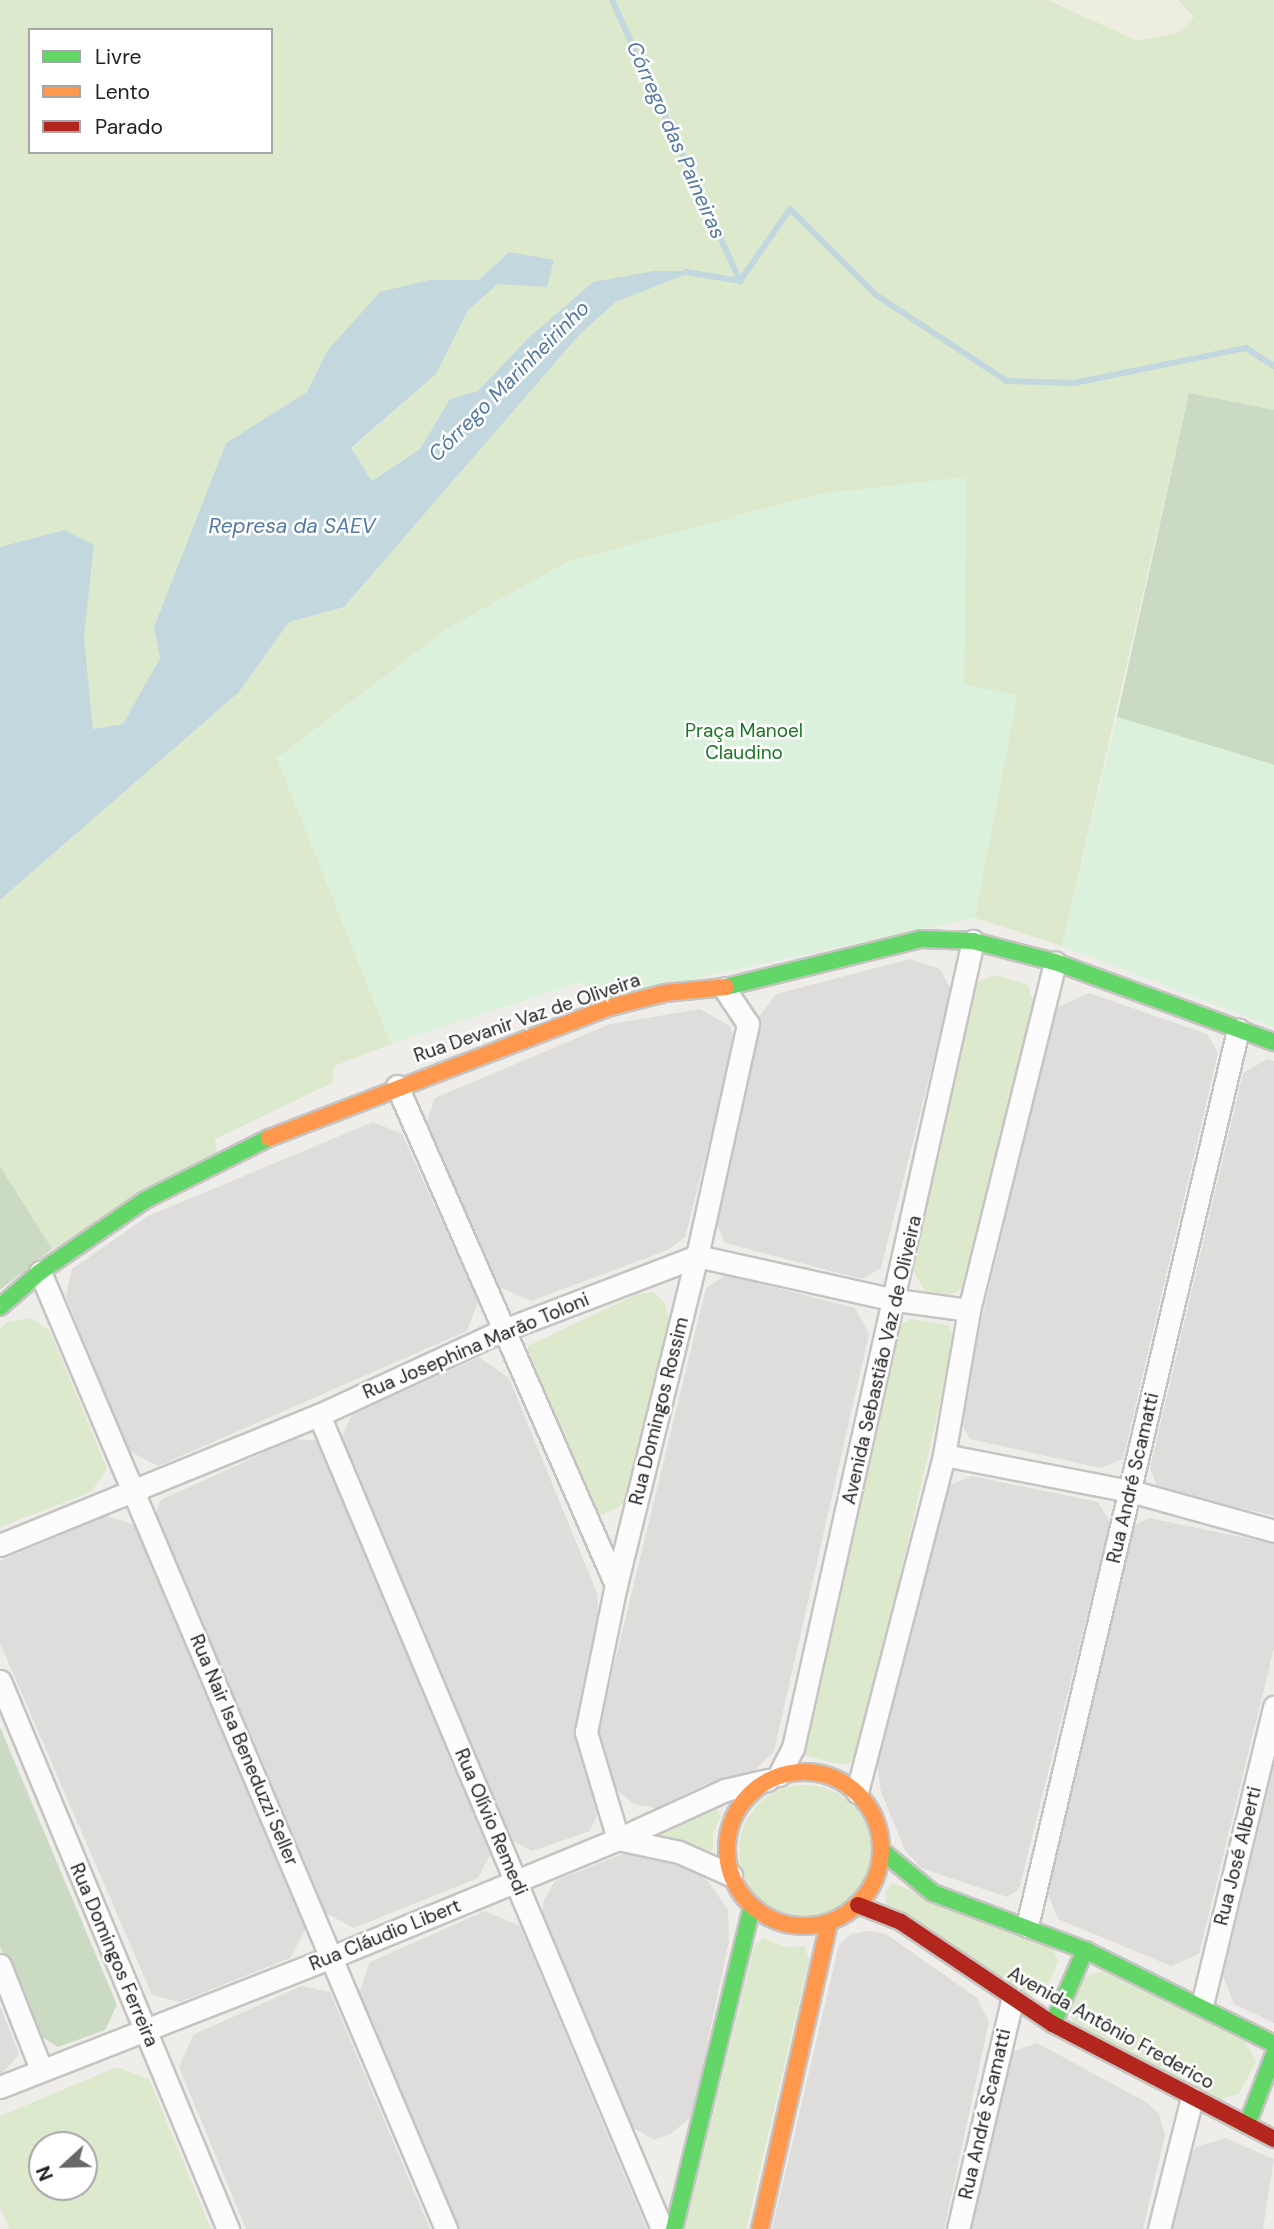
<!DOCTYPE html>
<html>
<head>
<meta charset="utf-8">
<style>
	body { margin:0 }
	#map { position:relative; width:1274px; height:2229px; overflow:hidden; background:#efedea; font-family:"DM Sans",sans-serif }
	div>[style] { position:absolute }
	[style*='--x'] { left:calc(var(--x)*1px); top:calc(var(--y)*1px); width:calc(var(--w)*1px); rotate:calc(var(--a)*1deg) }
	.residential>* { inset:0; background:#dedddb }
	.farmland>* { inset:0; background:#edede0 }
	.grass>* { inset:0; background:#dce9cd }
	.round { border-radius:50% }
	.forest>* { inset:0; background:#cbdac2 }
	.park>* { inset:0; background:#dcf1db }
	.water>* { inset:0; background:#c2d8de }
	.stream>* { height:6px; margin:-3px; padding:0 3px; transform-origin:3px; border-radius:3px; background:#c2d8de }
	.roads { filter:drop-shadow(2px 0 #c5c4c2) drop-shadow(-2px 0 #c5c4c2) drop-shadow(0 2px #c5c4c2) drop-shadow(0 -2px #c5c4c2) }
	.street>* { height:21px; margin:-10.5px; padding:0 10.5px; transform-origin:10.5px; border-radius:10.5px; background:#fdfcfc }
	.fast>* { height:16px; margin:-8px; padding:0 8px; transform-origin:8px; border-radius:8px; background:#63d668 }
	.slow>* { height:16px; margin:-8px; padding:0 8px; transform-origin:8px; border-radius:8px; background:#ff974d }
	.slow>.ring { margin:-8px; padding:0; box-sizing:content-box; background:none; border:16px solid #ff974d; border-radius:50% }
	.jam>* { height:16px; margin:-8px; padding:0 8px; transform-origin:8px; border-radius:8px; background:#b3261e }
	span { translate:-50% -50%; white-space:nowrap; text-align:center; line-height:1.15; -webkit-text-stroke:5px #fff; paint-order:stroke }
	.park-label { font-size:19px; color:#187620 }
	.street-label { font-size:19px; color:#212121 }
	.water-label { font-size:21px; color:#537aa0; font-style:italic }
	.legend { position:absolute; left:28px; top:28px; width:245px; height:126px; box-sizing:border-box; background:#fff; border:2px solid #a6a6a6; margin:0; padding:9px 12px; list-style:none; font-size:21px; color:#212121 }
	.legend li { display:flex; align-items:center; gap:14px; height:35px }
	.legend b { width:35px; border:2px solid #a6a6a6 }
	.north { position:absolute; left:28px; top:2131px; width:70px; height:70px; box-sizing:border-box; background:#fff; border:2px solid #a6a6a6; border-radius:50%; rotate:248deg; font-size:19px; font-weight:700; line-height:28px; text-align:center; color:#212121 }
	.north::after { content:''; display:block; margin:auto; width:24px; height:32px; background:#696867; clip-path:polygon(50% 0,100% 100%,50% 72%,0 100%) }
</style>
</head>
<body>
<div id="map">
	<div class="residential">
		<div style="clip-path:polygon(910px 959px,940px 969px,951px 990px,881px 1268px,862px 1279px,725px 1243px,716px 1222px,760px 1016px,776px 994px)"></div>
		<div style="clip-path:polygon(1089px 993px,1207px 1034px,1218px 1053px,1123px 1459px,1101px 1468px,970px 1439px,958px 1418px,1056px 1008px)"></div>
		<div style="clip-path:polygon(700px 1009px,730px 1026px,735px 1042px,685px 1237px,668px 1250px,531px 1301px,495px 1285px,426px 1125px,435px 1098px,610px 1024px)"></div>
		<div style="clip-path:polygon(1267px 1059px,1274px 1061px,1274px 1516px,1158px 1488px,1150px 1468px,1243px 1073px)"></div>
		<div style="clip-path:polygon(373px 1122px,402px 1134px,478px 1301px,467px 1331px,158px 1466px,129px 1451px,66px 1297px,72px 1269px,148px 1216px)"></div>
		<div style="clip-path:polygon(726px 1275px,855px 1308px,869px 1334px,774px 1751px,751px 1774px,706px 1784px,656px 1808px,634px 1804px,617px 1790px,605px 1771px,598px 1731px,706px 1288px)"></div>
		<div style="clip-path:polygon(479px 1357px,509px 1378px,597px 1593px,600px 1622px,575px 1736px,599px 1810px,590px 1831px,532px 1851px,508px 1838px,342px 1436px,352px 1415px)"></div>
		<div style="clip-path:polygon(294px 1439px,318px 1441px,490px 1855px,478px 1878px,354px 1928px,324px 1912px,153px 1520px,161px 1500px)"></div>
		<div style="clip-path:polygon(972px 1476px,1098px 1502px,1110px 1523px,1019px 1889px,1007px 1897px,921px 1868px,905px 1850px,881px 1792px,877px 1762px,945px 1487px)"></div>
		<div style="clip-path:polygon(106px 1516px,133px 1524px,307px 1927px,290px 1958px,180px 2002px,152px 1995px,0 1643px,0 1561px)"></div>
		<div style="clip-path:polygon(1149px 1518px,1274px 1544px,1274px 1648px,1199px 1954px,1171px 1966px,1058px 1919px,1048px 1894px,1132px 1527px)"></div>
		<div style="clip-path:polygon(1274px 1766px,1274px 2023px,1234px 2004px,1223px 1976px)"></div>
		<div style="clip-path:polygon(628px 1852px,648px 1853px,688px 1867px,708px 1881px,728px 1910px,729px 1941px,692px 2116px,672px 2133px,654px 2140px,625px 2123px,541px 1920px,544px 1900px,555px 1881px)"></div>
		<div style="clip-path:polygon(485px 1911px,520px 1926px,647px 2229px,458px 2229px,359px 1993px,370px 1962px)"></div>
		<div style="clip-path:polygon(868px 1931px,886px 1934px,977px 1998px,989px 2022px,944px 2229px,772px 2229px,839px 1945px,851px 1934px)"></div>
		<div style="clip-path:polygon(301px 1986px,330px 1992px,430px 2229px,246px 2229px,179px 2067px,193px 2035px)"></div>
		<div style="clip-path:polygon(0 2006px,19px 2054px,0 2076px)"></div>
		<div style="clip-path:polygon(1037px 2043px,1146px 2102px,1159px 2114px,1165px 2135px,1143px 2229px,969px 2229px,1011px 2052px)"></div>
		<div style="clip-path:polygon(1226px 2138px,1274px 2159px,1263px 2229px,1169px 2229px,1186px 2160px,1196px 2147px)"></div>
	</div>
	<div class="farmland">
		<div style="clip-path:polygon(1048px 0,1178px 0,1195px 17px,1178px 34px,1137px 41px)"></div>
	</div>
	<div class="grass">
		<div style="clip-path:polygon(evenodd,0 0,1048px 0,1137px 41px,1178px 33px,1194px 17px,1178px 0,1274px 0,1274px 410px,1189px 393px,1062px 946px,975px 918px,1017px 696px,964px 684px,966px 478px,819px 494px,567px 562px,447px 629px,277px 758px,391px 1044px,334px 1066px,332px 1083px,215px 1139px,217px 1154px,52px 1249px,0 1166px,0 900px,239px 692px,289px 622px,344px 607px,580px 334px,616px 302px,691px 271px,593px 282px,528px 338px,478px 391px,450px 399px,420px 449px,372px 481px,351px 449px,436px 374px,468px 310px,498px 283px,547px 286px,509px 252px,479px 280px,429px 280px,327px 351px,307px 392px,226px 443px,154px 627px,160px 658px,123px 724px,93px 729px,84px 637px,94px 545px,64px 530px,0 547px,0 0,30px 30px,271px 30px,271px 152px,30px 152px,30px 30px)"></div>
		<div style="clip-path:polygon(993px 975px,1027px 984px,1034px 1003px,966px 1287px,950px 1295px,925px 1291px,913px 1271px,975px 984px)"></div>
		<div style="clip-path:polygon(653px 1292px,664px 1302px,669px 1318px,628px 1502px,602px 1515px,591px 1508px,527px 1360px,528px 1346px,637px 1294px)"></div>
		<div style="clip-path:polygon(31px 1318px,50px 1331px,107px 1469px,91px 1492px,0 1527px,0 1329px,7px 1322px)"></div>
		<div style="clip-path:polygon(911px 1319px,949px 1325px,954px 1342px,858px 1758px,844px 1765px,806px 1756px,802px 1745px,901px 1324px)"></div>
		<div class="round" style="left:739px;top:1785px;width:132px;height:132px"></div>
		<div style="clip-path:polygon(714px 1804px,721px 1817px,713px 1833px,713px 1849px,706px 1855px,654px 1832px)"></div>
		<div style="clip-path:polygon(892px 1883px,1052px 1946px,1058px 1962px,1044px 1994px,1029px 1996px,886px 1905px,885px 1892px)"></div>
		<div style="clip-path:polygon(764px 1938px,784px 1947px,805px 1946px,809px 1960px,746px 2229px,685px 2229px,755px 1944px)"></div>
		<div style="clip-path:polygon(1102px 1971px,1245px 2042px,1256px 2061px,1239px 2094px,1213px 2101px,1074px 2024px,1068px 2010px,1082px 1977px)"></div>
		<div style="clip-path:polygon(evenodd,117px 2067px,149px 2079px,211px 2229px,9px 2229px,0 2207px,0 2116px,117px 2067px,42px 2145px,84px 2145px,84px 2187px,42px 2187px,42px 2145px)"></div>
	</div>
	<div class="forest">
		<div style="clip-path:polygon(1189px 393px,1274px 410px,1274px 765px,1117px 717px)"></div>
		<div style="clip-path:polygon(0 1166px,52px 1249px,0 1290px)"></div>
		<div style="clip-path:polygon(0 1727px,117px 2005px,105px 2030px,58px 2047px,33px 2031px,0 1946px)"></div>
	</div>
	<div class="park">
		<div style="clip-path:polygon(966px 477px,964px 684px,1017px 696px,975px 918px,603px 998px,581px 982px,391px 1044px,277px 758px,447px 629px,567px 562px,819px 494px)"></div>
		<div style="clip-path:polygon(1117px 717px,1274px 765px,1274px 1027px,1062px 946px)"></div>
	</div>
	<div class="water">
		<div style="clip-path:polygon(509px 252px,554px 260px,547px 287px,498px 284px,468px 310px,436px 374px,351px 448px,372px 481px,420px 449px,450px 399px,478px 391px,528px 338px,593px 282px,654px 271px,694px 271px,616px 302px,580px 334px,344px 607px,289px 622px,239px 692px,0 900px,0 547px,64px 530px,94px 545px,84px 637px,93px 729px,123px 724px,160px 658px,154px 627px,226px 443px,307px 392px,327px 351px,380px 292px,429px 280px,479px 280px)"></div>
	</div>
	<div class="stream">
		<div style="--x:612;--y:0;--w:309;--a:65.5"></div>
		<div style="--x:686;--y:272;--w:55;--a:9.5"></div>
		<div style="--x:740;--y:281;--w:88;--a:-55.2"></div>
		<div style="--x:790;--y:209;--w:122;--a:45"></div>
		<div style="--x:876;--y:295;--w:157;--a:33.3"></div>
		<div style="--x:1007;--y:381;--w:67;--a:1.7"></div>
		<div style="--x:1074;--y:383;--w:176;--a:-11.5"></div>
		<div style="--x:1246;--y:348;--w:33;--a:33"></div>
	</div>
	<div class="roads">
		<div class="street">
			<div style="--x:397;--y:1086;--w:545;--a:66.3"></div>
			<div style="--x:40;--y:1272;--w:1040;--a:67.01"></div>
			<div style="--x:319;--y:1415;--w:883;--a:67.15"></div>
			<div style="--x:944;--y:1455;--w:189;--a:11"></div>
			<div style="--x:1130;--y:1491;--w:149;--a:15.5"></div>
			<div style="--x:0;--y:1545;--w:344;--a:-22.2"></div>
			<div style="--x:319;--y:1415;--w:200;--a:-24.8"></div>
			<div style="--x:501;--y:1331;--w:210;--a:-20.9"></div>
			<div style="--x:697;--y:1256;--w:204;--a:12.5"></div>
			<div style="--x:896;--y:1300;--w:74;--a:7.8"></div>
			<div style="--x:0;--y:1681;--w:594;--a:67.41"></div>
			<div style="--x:779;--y:1775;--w:30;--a:-63"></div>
			<div style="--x:793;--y:1748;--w:827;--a:-77.43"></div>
			<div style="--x:857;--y:1792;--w:348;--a:-75.5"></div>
			<div style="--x:944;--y:1455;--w:147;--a:-80.2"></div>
			<div style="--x:969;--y:1310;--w:358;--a:-76.1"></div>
			<div style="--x:618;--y:1839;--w:112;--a:-106.7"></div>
			<div style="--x:586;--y:1732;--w:150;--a:-78.5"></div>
			<div style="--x:616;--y:1585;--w:339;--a:-76.2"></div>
			<div style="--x:697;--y:1256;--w:238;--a:-77.6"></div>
			<div style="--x:748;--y:1024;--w:43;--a:-123.7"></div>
			<div style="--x:618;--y:1839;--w:62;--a:12"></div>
			<div style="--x:679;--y:1852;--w:57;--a:23.9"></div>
			<div style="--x:1027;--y:1926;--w:921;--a:-76.75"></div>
			<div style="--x:0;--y:1965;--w:112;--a:68.5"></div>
			<div style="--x:1202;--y:2005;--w:307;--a:-76.4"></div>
			<div style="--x:0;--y:2087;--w:357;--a:-21.4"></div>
			<div style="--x:332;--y:1957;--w:309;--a:-22.4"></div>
			<div style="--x:618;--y:1839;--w:118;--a:-24.6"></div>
			<div style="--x:725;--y:1790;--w:44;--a:-13.1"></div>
			<div style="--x:958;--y:2229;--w:235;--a:-76.7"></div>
			<div style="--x:1159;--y:2229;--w:135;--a:-75.9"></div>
		</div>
		<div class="fast">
			<div style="--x:726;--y:987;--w:201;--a:-13.8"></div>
			<div style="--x:921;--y:939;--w:52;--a:2.2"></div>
			<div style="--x:973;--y:941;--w:85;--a:14.4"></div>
			<div style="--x:1055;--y:962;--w:233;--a:20.1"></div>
			<div style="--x:0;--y:1307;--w:53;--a:-41.2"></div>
			<div style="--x:40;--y:1272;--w:127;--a:-34.4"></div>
			<div style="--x:145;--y:1200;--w:139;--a:-26.6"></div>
			<div style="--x:882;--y:1851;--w:66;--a:39.5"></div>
			<div style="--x:933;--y:1893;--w:162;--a:20.6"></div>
			<div style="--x:1085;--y:1950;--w:211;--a:26.4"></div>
			<div style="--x:1053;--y:2024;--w:81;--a:-66.6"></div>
			<div style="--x:1247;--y:2125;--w:76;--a:-69.2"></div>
			<div style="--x:674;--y:2229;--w:331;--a:-76.4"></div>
		</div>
		<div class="slow">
			<div style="--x:269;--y:1138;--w:362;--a:-21"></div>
			<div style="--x:607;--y:1008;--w:60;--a:-14.5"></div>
			<div style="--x:665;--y:993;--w:61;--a:-5.6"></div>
			<div class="ring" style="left:727px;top:1772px;width:138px;height:138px"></div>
			<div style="--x:760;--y:2229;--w:314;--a:-77.3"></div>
		</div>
		<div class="jam">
			<div style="--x:858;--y:1905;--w:46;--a:21.6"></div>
			<div style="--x:901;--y:1922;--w:183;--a:33.9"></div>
			<div style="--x:1053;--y:2024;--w:249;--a:27.5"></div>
		</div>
	</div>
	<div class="park-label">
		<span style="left:744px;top:742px">Praça Manoel<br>Claudino</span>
	</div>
	<div class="street-label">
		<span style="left:527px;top:1018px;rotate:-19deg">Rua Devanir Vaz de Oliveira</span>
		<span style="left:476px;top:1346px;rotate:-23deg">Rua Josephina Marão Toloni</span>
		<span style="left:882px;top:1360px;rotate:-77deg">Avenida Sebastião Vaz de Oliveira</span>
		<span style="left:659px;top:1411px;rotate:-76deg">Rua Domingos Rossim</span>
		<span style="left:1133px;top:1478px;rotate:-77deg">Rua André Scamatti</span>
		<span style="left:244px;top:1750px;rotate:67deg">Rua Nair Isa Beneduzzi Seller</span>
		<span style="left:491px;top:1822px;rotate:67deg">Rua Olívio Remedi</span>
		<span style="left:1238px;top:1856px;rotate:-76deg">Rua José Alberti</span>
		<span style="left:385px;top:1935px;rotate:-22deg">Rua Cláudio Libert</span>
		<span style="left:114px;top:1955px;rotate:67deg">Rua Domingos Ferreira</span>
		<span style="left:1111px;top:2028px;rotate:29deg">Avenida Antônio Frederico</span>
		<span style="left:985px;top:2114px;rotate:-77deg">Rua André Scamatti</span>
	</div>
	<div class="water-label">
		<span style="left:676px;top:140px;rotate:66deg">Córrego das Paineiras</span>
		<span style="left:509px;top:381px;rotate:-45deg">Córrego Marinheirinho</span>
		<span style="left:292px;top:526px">Represa da SAEV</span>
	</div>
	<ul class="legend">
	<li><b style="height:9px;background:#63d668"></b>Livre</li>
	<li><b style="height:9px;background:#ff974d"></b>Lento</li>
	<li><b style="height:9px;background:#b3261e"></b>Parado</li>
	</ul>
	<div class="north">N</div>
</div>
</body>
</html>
